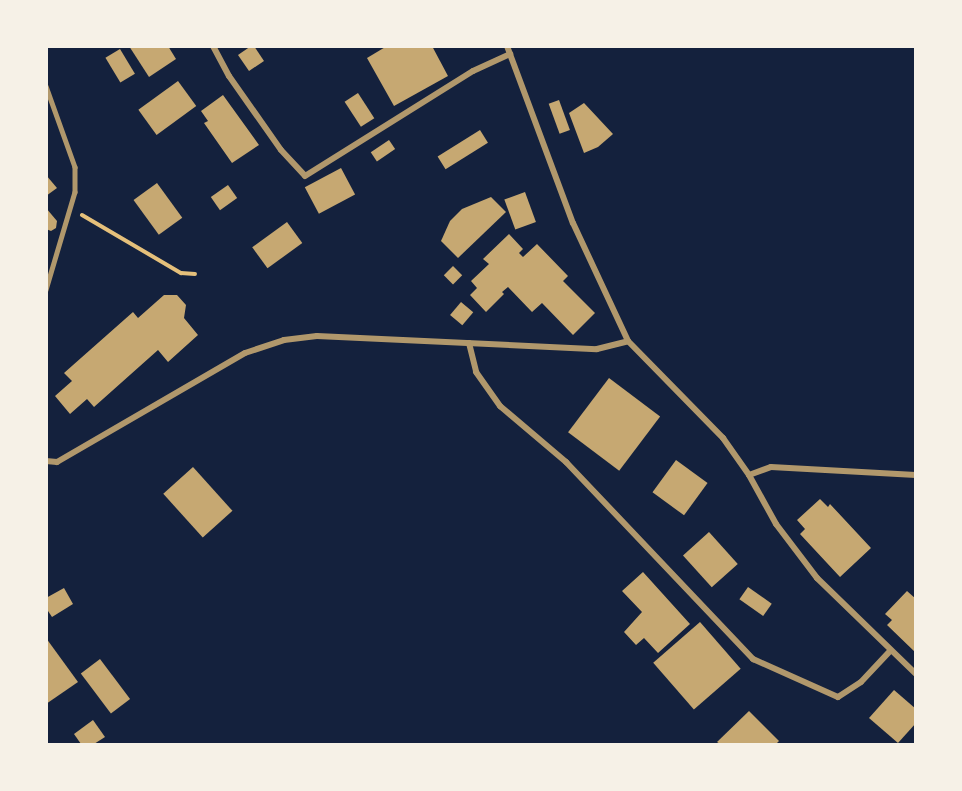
<!DOCTYPE html>
<html>
<head>
<meta charset="utf-8">
<style>
	body { margin:0 }
	#map { position:relative; width:962px; height:791px; overflow:hidden; background:#14213d; font-family:"IBM Plex Sans",sans-serif }
	div>[style] { position:absolute }
	[style*='--x'] { left:calc(var(--x)*1px); top:calc(var(--y)*1px); width:calc(var(--w)*1px); rotate:calc(var(--a)*1deg) }
	.building>* { inset:0; background:#c6a872; transform-origin:0 0 }
	.path>* { height:4px; margin:-2px; padding:0 2px; transform-origin:2px; border-radius:2px; background:#e5c07b }
	.service>* { height:4.5px; margin:-2.25px; padding:0 2.25px; transform-origin:2.25px; border-radius:2.25px; background:#b1986c }
	.minor>* { height:6px; margin:-3px; padding:0 3px; transform-origin:3px; border-radius:3px; background:#b1986c }
	span { translate:-50% -50%; white-space:nowrap; text-align:center; line-height:1.15; -webkit-text-stroke:5px #f6f1e7; paint-order:stroke }
	.frame { position:absolute; inset:0; border:48px solid #f6f1e7; pointer-events:none }
</style>
</head>
<body>
<div id="map">
	<div class="building">
		<div style="clip-path:polygon(129px 46px,168px 46px,176px 59px,149px 77px)"></div>
		<div style="clip-path:polygon(251px 46px,254px 46px,264px 61px,249px 71px,238px 55px)"></div>
		<div style="clip-path:polygon(387px 46px,432px 46px,448px 76px,394px 106px,367px 58px)"></div>
		<div style="left:120px;top:49px;width:29px;height:17px;rotate:59deg"></div>
		<div style="left:178px;top:81px;width:31px;height:49px;rotate:54deg"></div>
		<div style="left:358px;top:93px;width:30px;height:16px;rotate:57deg"></div>
		<div style="clip-path:polygon(223px 95px,259px 145px,232px 163px,204px 123px,208px 121px,201px 111px)"></div>
		<div style="left:559px;top:100px;width:32px;height:11px;rotate:70deg"></div>
		<div style="clip-path:polygon(584px 103px,613px 134px,598px 147px,584px 153px,569px 113px)"></div>
		<div style="left:480px;top:130px;width:15px;height:50px;rotate:58deg"></div>
		<div style="left:389px;top:140px;width:11px;height:22px;rotate:56deg"></div>
		<div style="left:341px;top:168px;width:30px;height:41px;rotate:62deg"></div>
		<div style="clip-path:polygon(46px 175px,57px 188px,46px 196px)"></div>
		<div style="left:157px;top:183px;width:43px;height:29px;rotate:54deg"></div>
		<div style="left:228px;top:185px;width:16px;height:21px;rotate:55deg"></div>
		<div style="left:525px;top:192px;width:32px;height:22px;rotate:70deg"></div>
		<div style="clip-path:polygon(491px 197px,506px 212px,458px 258px,441px 241px,450px 221px,462px 209px)"></div>
		<div style="clip-path:polygon(46px 208px,57px 221px,56px 228px,51px 231px,46px 229px)"></div>
		<div style="left:287px;top:222px;width:26px;height:43px;rotate:54deg"></div>
		<div style="clip-path:polygon(509px 234px,523px 249px,519px 253px,523px 257px,537px 244px,568px 276px,563px 281px,595px 313px,573px 335px,542px 303px,532px 312px,508px 287px,502px 292px,504px 294px,486px 312px,470px 295px,477px 288px,471px 281px,489px 264px,483px 259px)"></div>
		<div style="left:453px;top:266px;width:13px;height:13px;rotate:45deg"></div>
		<div style="clip-path:polygon(164px 295px,177px 295px,186px 305px,184px 318px,198px 335px,168px 362px,158px 350px,94px 407px,87px 399px,70px 414px,55px 396px,72px 381px,64px 373px,133px 312px,138px 318px)"></div>
		<div style="left:461px;top:302px;width:16px;height:17px;rotate:40deg"></div>
		<div style="left:609px;top:378px;width:64px;height:68px;rotate:37deg"></div>
		<div style="left:676px;top:460px;width:39px;height:40px;rotate:36deg"></div>
		<div style="left:193px;top:467px;width:59px;height:40px;rotate:48deg"></div>
		<div style="clip-path:polygon(820px 499px,828px 507px,830px 504px,871px 548px,840px 577px,800px 534px,805px 529px,797px 520px)"></div>
		<div style="left:709px;top:532px;width:43px;height:35px;rotate:48deg"></div>
		<div style="clip-path:polygon(643px 572px,690px 624px,658px 653px,644px 638px,636px 645px,624px 632px,642px 612px,622px 591px)"></div>
		<div style="left:748px;top:587px;width:29px;height:15px;rotate:35deg"></div>
		<div style="clip-path:polygon(64px 588px,73px 604px,52px 617px,46px 608px,46px 598px)"></div>
		<div style="clip-path:polygon(907px 591px,916px 599px,916px 653px,887px 625px,892px 620px,885px 614px)"></div>
		<div style="left:700px;top:622px;width:62px;height:62px;rotate:49deg"></div>
		<div style="clip-path:polygon(46px 638px,78px 682px,46px 704px)"></div>
		<div style="left:100px;top:659px;width:50px;height:24px;rotate:53deg"></div>
		<div style="clip-path:polygon(894px 690px,916px 709px,916px 723px,898px 743px,869px 718px)"></div>
		<div style="clip-path:polygon(749px 711px,779px 741px,776px 744px,720px 744px,717px 742px)"></div>
		<div style="clip-path:polygon(93px 720px,105px 737px,94px 744px,81px 744px,74px 734px)"></div>
	</div>
	<div class="path">
		<div style="--x:82;--y:215;--w:115;--a:30.4"></div>
		<div style="--x:181;--y:273;--w:14;--a:4"></div>
	</div>
	<div class="service">
		<div style="--x:46;--y:86;--w:86;--a:70.3"></div>
		<div style="--x:75;--y:167;--w:25;--a:90"></div>
		<div style="--x:75;--y:192;--w:102;--a:106.5"></div>
	</div>
	<div class="minor">
		<div style="--x:213;--y:46;--w:34;--a:62"></div>
		<div style="--x:229;--y:76;--w:90;--a:54.9"></div>
		<div style="--x:281;--y:150;--w:35;--a:47"></div>
		<div style="--x:305;--y:176;--w:198;--a:-32"></div>
		<div style="--x:473;--y:71;--w:41;--a:-24.7"></div>
		<div style="--x:507;--y:46;--w:189;--a:69.6"></div>
		<div style="--x:573;--y:223;--w:130;--a:65"></div>
		<div style="--x:628;--y:341;--w:136;--a:45.6"></div>
		<div style="--x:723;--y:438;--w:45;--a:54.9"></div>
		<div style="--x:749;--y:475;--w:56;--a:61.1"></div>
		<div style="--x:776;--y:524;--w:68;--a:52.8"></div>
		<div style="--x:817;--y:578;--w:138;--a:44.1"></div>
		<div style="--x:469;--y:343;--w:30;--a:76"></div>
		<div style="--x:476;--y:372;--w:42;--a:54.8"></div>
		<div style="--x:500;--y:406;--w:87;--a:40.3"></div>
		<div style="--x:566;--y:462;--w:272;--a:46.5"></div>
		<div style="--x:753;--y:659;--w:93;--a:24.1"></div>
		<div style="--x:838;--y:697;--w:27;--a:-33"></div>
		<div style="--x:861;--y:682;--w:42;--a:-46.9"></div>
		<div style="--x:46;--y:461;--w:11;--a:5"></div>
		<div style="--x:57;--y:462;--w:217;--a:-30.1"></div>
		<div style="--x:245;--y:353;--w:41;--a:-18.4"></div>
		<div style="--x:284;--y:340;--w:33;--a:-7"></div>
		<div style="--x:317;--y:336;--w:280;--a:2.7"></div>
		<div style="--x:597;--y:349;--w:32;--a:-14"></div>
		<div style="--x:749;--y:475;--w:23;--a:-20"></div>
		<div style="--x:771;--y:467;--w:145;--a:3.2"></div>
	</div>
	<div class="frame"></div>
</div>
</body>
</html>
